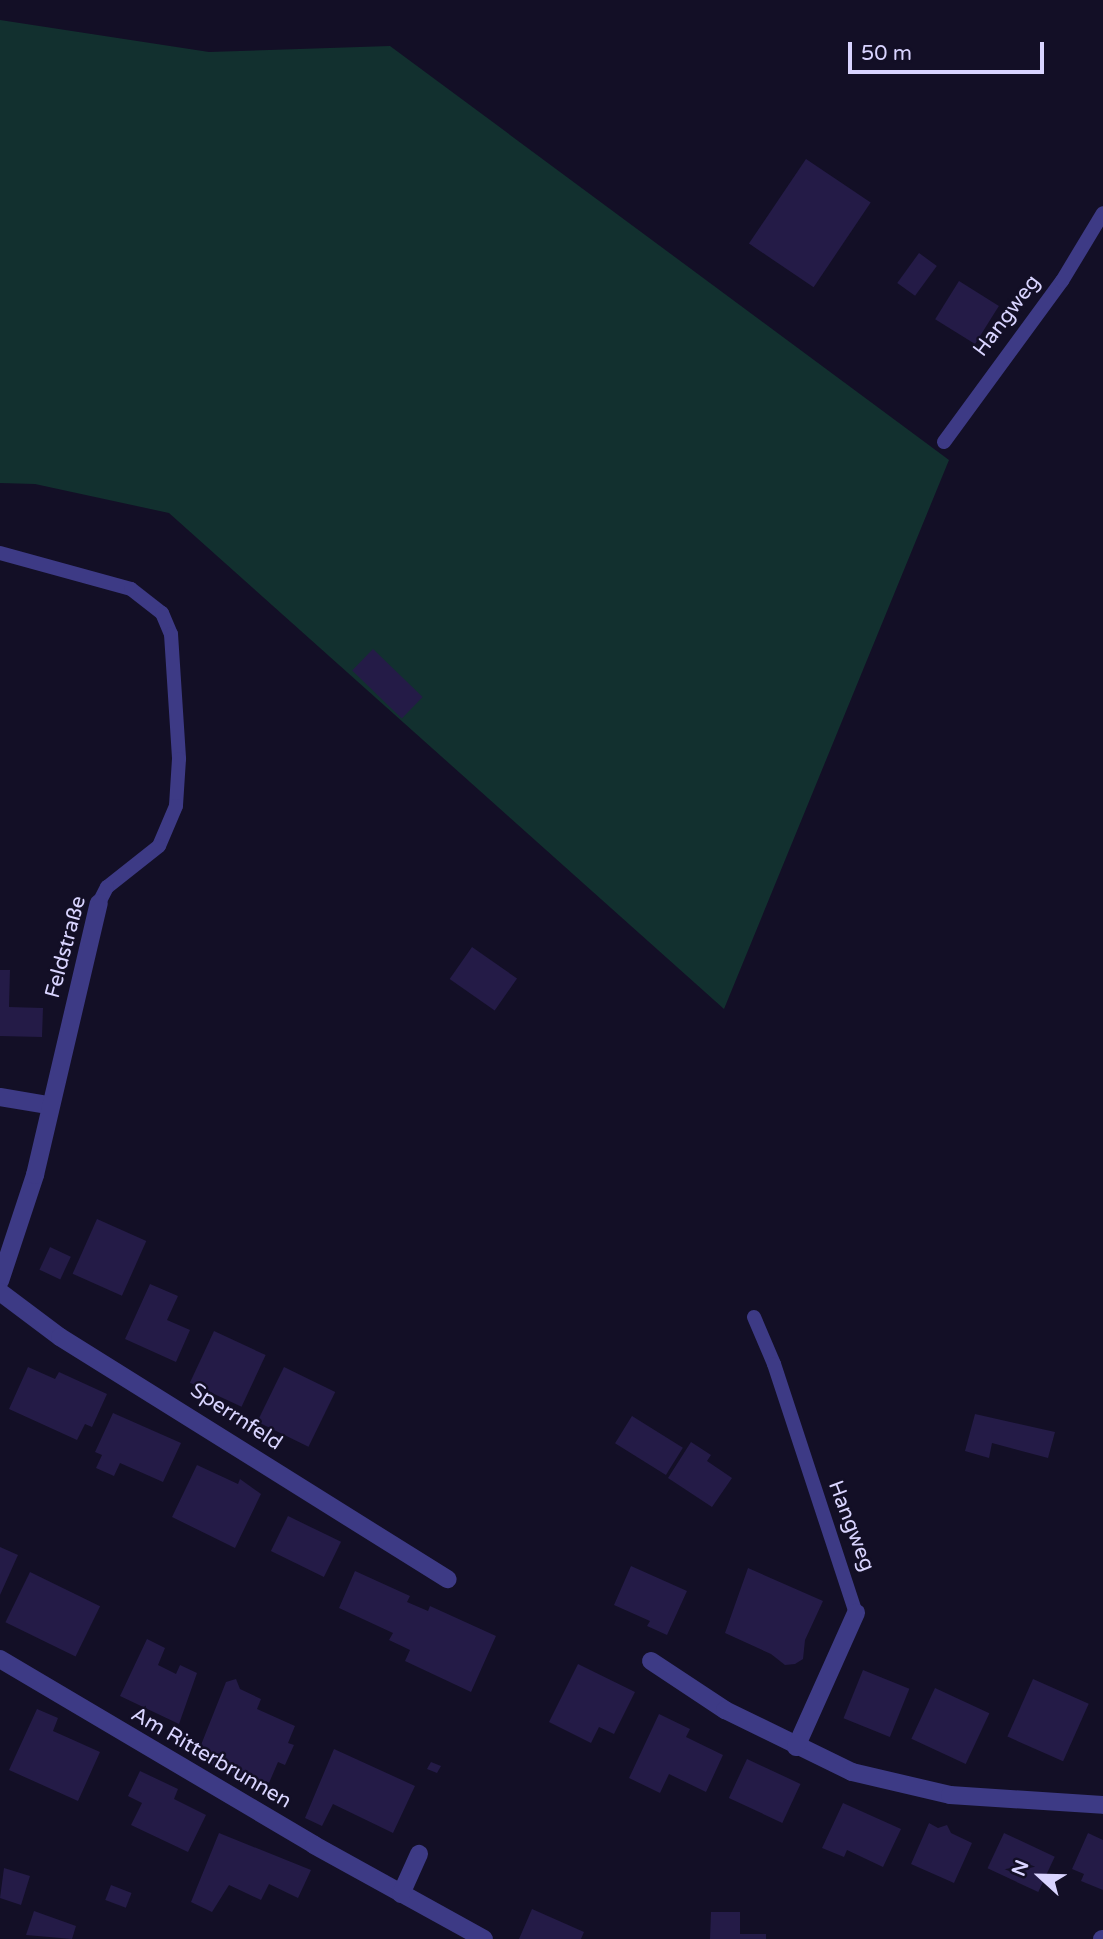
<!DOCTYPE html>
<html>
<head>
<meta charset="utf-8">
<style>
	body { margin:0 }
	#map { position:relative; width:1103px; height:1939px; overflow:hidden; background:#130f26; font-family:"Varela Round",sans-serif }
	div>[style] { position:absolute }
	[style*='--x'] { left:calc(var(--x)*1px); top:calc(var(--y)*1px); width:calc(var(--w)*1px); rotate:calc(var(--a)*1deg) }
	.green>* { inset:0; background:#12302f }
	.building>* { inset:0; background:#241b47; transform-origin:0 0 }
	.lane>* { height:14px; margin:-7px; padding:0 7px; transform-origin:7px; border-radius:7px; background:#3d3a85 }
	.street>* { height:18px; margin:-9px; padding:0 9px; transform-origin:9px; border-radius:9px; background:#3d3a85 }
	span { translate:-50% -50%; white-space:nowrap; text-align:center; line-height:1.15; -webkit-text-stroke:5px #130f26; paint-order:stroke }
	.street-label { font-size:21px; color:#d9d4ff }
	.north { position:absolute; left:1005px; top:1841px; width:70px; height:70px; -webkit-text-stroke:5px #130f26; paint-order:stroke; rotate:292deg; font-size:19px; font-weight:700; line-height:28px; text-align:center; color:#d9d4ff }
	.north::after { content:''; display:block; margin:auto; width:24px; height:32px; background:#d9d4ff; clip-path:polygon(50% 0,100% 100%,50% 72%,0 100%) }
	.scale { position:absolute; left:848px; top:42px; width:196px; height:32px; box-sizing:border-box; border:4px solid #d9d4ff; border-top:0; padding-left:9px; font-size:21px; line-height:24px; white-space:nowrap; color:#d9d4ff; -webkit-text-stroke:5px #130f26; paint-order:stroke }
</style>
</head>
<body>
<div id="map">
	<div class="green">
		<div style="clip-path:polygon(0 20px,209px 52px,390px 46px,949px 460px,724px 1009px,169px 513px,35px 484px,0 483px)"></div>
	</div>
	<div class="building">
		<div style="left:806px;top:159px;width:78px;height:102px;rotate:34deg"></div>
		<div style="left:919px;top:253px;width:22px;height:37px;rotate:36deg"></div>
		<div style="left:959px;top:281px;width:47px;height:45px;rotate:32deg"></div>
		<div style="left:373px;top:649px;width:69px;height:30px;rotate:44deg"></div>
		<div style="left:472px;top:947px;width:55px;height:39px;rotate:35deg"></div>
		<div style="clip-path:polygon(0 970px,10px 970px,9px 1007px,43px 1008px,42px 1037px,0 1036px)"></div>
		<div style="left:97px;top:1219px;width:54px;height:60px;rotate:24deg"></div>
		<div style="left:50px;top:1247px;width:23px;height:25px;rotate:25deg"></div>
		<div style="clip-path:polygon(150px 1284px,178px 1296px,167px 1320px,190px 1330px,176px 1362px,125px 1339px)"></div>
		<div style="left:214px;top:1331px;width:57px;height:57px;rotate:25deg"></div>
		<div style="clip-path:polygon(28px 1367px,55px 1379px,59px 1372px,107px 1394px,92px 1427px,85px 1424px,77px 1440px,9px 1409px)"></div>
		<div style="left:284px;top:1367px;width:57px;height:61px;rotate:26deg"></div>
		<div style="clip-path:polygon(113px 1413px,181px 1443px,163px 1482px,120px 1463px,114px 1476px,96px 1468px,102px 1455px,95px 1452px)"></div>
		<div style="clip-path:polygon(975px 1414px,1055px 1432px,1048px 1458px,992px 1443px,989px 1458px,965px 1451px)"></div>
		<div style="left:632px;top:1416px;width:60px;height:32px;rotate:32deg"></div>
		<div style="clip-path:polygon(691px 1442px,711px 1455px,707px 1461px,732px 1478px,712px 1507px,668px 1478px)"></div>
		<div style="clip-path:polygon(197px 1465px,238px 1484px,240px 1479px,261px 1494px,235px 1548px,172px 1517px)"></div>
		<div style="left:288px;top:1516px;width:59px;height:39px;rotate:26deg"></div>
		<div style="clip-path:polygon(0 1547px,18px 1555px,0 1595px)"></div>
		<div style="clip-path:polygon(631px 1566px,687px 1591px,667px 1635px,647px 1626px,650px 1621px,614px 1605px)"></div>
		<div style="clip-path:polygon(748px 1568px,823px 1601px,805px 1640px,803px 1659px,795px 1664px,785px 1665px,771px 1654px,725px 1633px)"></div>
		<div style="clip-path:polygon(355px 1571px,410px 1596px,407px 1602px,428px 1611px,430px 1606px,496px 1636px,471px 1692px,405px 1661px,410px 1650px,389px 1640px,393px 1633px,339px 1608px)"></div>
		<div style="left:30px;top:1572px;width:78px;height:56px;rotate:26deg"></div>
		<div style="clip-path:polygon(147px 1639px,165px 1648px,158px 1665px,176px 1674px,180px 1665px,197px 1673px,179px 1724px,120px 1696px)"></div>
		<div style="clip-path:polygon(578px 1664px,635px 1692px,614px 1734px,599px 1727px,591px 1743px,549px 1722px)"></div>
		<div style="left:863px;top:1670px;width:50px;height:52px;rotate:22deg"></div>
		<div style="clip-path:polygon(236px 1679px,240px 1689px,261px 1699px,257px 1709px,295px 1726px,288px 1743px,294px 1745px,285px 1765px,278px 1762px,269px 1783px,259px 1779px,257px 1784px,209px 1763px,212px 1757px,199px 1750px,226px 1682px)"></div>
		<div style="left:1033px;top:1679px;width:61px;height:63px;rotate:24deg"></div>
		<div style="left:935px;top:1688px;width:60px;height:56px;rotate:25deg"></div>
		<div style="clip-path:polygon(37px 1709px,58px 1718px,53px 1731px,100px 1752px,78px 1801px,9px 1770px)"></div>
		<div style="clip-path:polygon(659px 1714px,690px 1729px,686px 1737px,723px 1755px,706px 1792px,669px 1774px,660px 1793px,629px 1778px)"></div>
		<div style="clip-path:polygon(334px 1749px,415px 1786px,393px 1833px,333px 1804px,322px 1826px,305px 1818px)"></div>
		<div style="left:747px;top:1759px;width:59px;height:43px;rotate:25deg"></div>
		<div style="clip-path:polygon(431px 1762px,441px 1766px,437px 1773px,427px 1769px)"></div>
		<div style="clip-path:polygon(140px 1771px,178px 1789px,174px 1799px,206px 1815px,188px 1852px,131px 1825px,142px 1803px,128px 1796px)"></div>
		<div style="clip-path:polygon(843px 1803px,901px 1829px,883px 1867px,847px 1850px,844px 1857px,822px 1848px)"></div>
		<div style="clip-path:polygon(929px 1823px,938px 1828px,947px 1825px,951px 1833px,972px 1843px,954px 1883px,911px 1864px)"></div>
		<div style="clip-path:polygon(219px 1833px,311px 1870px,298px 1898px,269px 1884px,261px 1900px,229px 1885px,212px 1912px,191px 1902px)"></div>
		<div style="left:1004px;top:1833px;width:56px;height:39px;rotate:25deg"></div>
		<div style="clip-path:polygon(1088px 1833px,1103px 1840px,1103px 1890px,1081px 1881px,1084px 1874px,1072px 1869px)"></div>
		<div style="clip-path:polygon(4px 1868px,30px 1876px,21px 1905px,0 1898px)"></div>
		<div style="left:111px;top:1885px;width:22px;height:16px;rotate:21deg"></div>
		<div style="clip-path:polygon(532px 1909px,584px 1932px,581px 1939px,519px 1939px)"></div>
		<div style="clip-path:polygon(34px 1911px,76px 1926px,72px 1939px,26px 1935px)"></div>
		<div style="clip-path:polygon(711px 1912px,740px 1912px,740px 1934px,766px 1934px,766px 1939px,710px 1939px)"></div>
	</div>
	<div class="lane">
		<div style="--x:944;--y:442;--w:200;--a:-53.8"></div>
		<div style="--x:1062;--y:281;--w:79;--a:-58.9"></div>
		<div style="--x:0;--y:553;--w:136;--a:15.4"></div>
		<div style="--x:131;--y:589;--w:39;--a:38"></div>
		<div style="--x:162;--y:613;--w:23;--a:67"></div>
		<div style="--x:171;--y:634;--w:125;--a:86.3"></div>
		<div style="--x:179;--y:759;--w:47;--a:93.7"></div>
		<div style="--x:176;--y:806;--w:43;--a:113"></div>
		<div style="--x:159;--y:846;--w:66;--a:141.7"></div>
		<div style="--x:107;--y:887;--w:18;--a:117"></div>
		<div style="--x:754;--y:1317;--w:51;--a:66.9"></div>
		<div style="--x:774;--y:1364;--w:262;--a:71.8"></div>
	</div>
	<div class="street">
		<div style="--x:0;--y:1097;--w:49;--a:9.5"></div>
		<div style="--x:0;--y:1281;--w:112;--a:-71.7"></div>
		<div style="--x:35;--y:1175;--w:279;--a:-76.8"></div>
		<div style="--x:0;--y:1292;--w:75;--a:36.9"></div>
		<div style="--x:60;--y:1337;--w:457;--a:32"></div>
		<div style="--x:0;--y:1659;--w:365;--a:30.6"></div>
		<div style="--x:314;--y:1845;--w:194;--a:28.9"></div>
		<div style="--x:651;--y:1661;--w:89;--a:33.5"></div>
		<div style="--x:725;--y:1710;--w:141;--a:26"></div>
		<div style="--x:852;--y:1772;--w:101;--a:13.2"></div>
		<div style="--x:950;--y:1795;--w:153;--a:3.7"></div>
		<div style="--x:796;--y:1747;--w:147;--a:-65.9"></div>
		<div style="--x:401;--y:1894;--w:44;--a:-65.8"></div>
		<div style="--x:1102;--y:1939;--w:1;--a:0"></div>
	</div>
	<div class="street-label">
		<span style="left:1007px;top:316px;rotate:-53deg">Hangweg</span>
		<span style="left:66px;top:947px;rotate:-75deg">Feldstraße</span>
		<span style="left:236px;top:1417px;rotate:33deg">Sperrnfeld</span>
		<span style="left:851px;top:1526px;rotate:69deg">Hangweg</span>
		<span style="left:211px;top:1758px;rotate:30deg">Am Ritterbrunnen</span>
	</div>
	<div class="north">N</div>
	<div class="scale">50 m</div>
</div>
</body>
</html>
